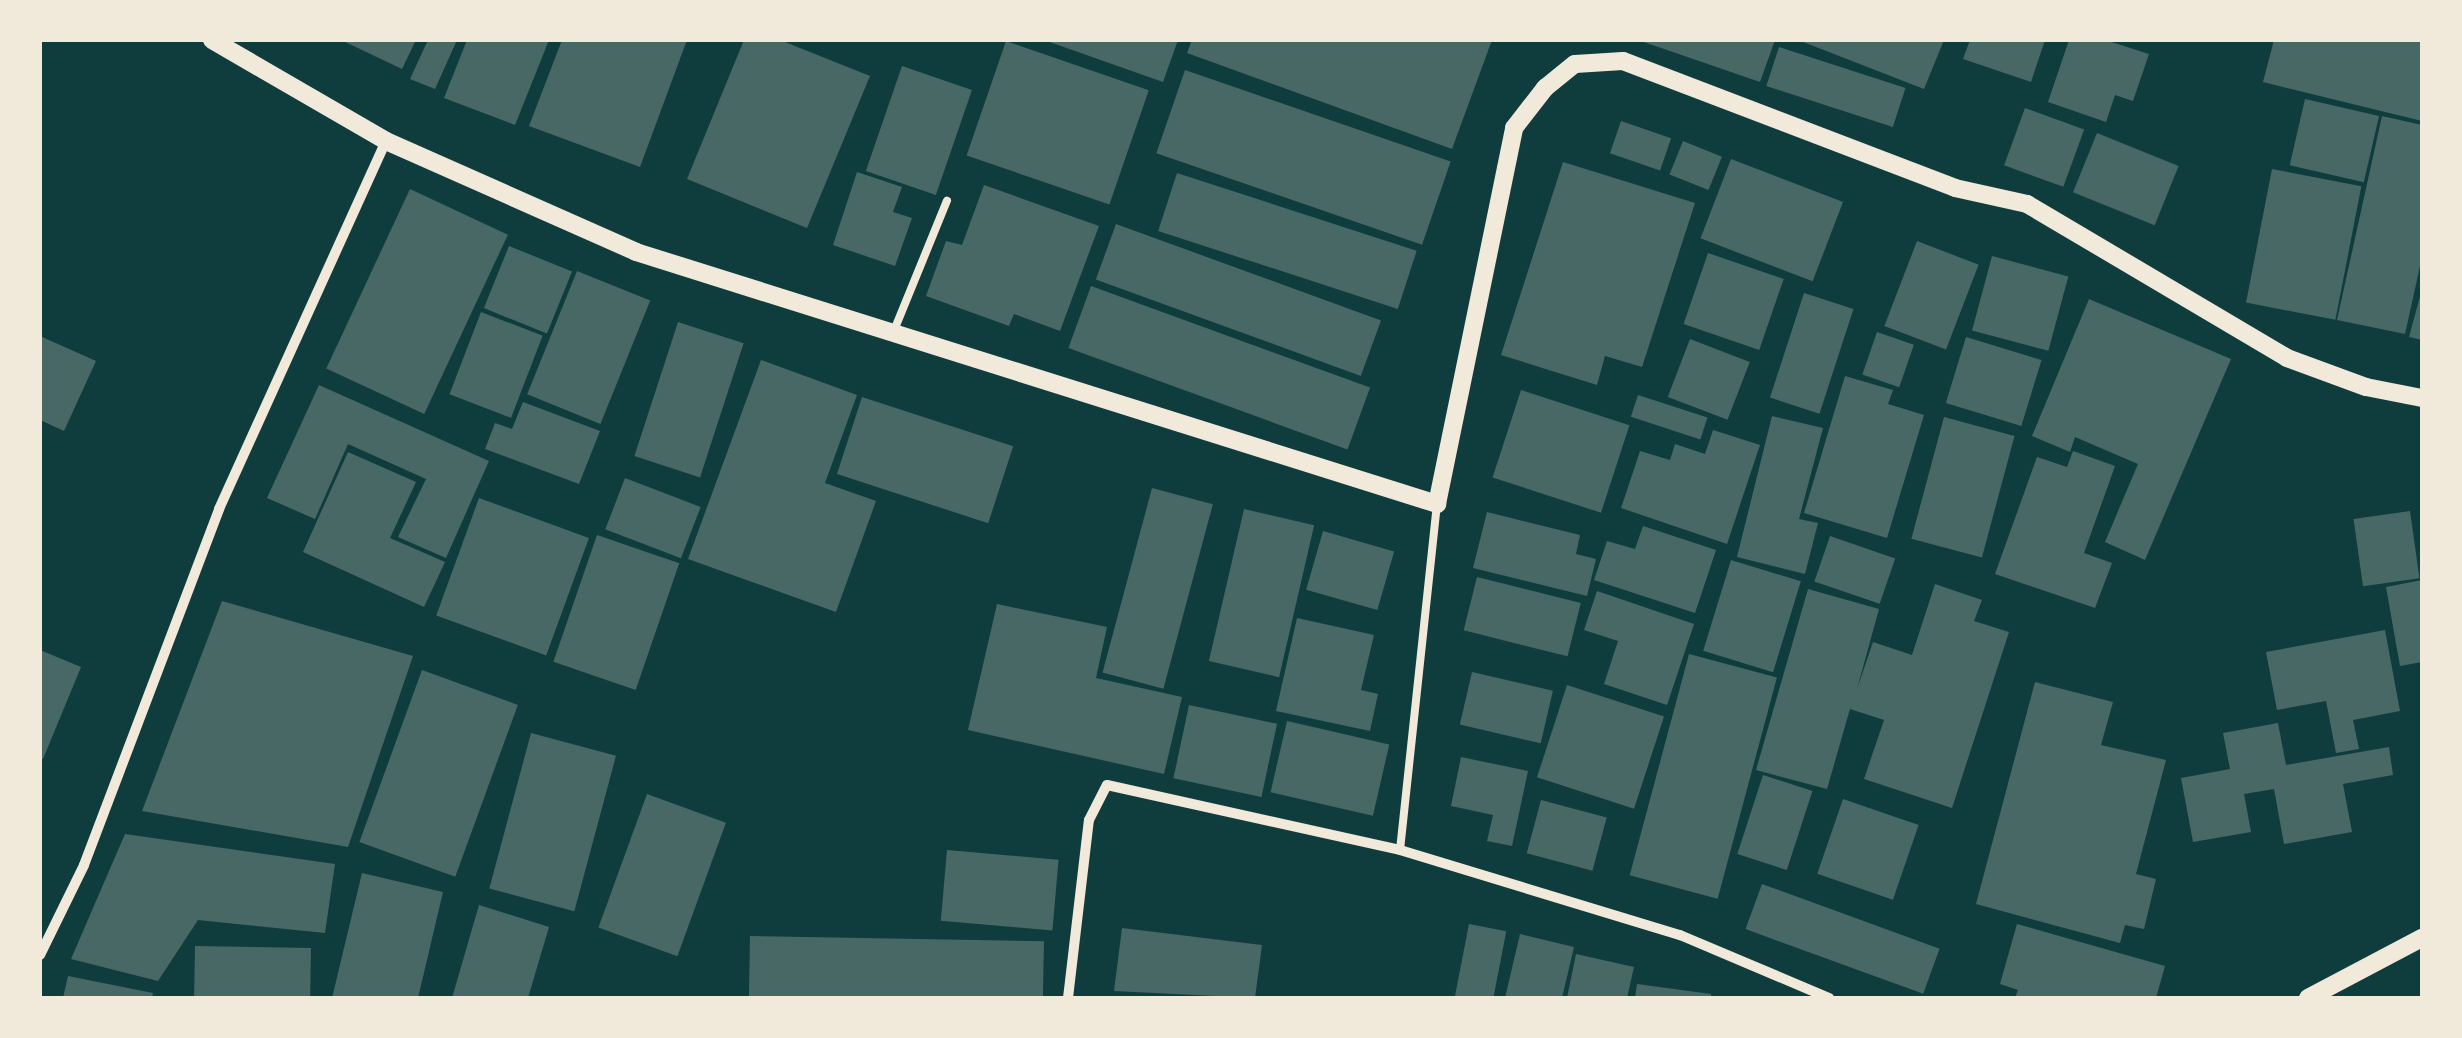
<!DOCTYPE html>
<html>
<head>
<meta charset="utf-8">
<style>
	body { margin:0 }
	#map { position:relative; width:2462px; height:1038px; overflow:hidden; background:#0f3d3e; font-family:Karla,sans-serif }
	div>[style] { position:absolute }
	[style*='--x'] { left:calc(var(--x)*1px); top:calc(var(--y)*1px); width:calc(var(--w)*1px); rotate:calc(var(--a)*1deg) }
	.building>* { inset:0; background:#486865; transform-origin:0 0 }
	.service>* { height:8px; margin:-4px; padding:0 4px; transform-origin:4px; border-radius:4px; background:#f1e9da }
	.minor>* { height:10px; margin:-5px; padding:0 5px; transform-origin:5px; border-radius:5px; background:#f1e9da }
	.tertiary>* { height:18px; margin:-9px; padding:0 9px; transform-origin:9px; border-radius:9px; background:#f1e9da }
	span { translate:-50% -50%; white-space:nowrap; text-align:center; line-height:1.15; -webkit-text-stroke:10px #f1e9da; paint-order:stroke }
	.frame { position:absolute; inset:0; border:42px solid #f1e9da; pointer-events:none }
</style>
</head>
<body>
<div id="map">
	<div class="building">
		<div style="clip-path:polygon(341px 40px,416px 40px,402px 69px)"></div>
		<div style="clip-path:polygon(428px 40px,457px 40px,435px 89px,410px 79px)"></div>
		<div style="clip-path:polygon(467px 40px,549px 40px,515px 125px,444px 98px)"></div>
		<div style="clip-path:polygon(562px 40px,687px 40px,640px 167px,529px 126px)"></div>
		<div style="clip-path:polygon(744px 40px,780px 40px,870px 76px,807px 228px,687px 179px)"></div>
		<div style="clip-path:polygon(1044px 40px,1178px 40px,1163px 82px)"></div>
		<div style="clip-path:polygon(1192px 40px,1492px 40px,1452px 149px,1187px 53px)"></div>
		<div style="clip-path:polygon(1638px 40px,1775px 40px,1760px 82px)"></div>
		<div style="clip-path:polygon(1798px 40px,1944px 40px,1924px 89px)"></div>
		<div style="clip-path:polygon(1970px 40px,2045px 40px,2031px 82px,1963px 59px)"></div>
		<div style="clip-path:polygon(2069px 40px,2105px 40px,2149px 54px,2133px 101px,2115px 95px,2106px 122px,2048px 102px)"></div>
		<div style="clip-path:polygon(2274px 40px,2422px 40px,2422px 121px,2263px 82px)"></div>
		<div style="left:1006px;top:41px;width:151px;height:121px;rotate:19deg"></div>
		<div style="left:1779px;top:47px;width:133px;height:41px;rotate:18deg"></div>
		<div style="left:902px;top:66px;width:74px;height:111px;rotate:19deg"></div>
		<div style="left:1185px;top:70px;width:281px;height:88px;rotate:19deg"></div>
		<div style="left:2305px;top:99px;width:76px;height:68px;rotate:13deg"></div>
		<div style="left:2025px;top:108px;width:63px;height:61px;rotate:20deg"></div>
		<div style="clip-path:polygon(2382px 116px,2422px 125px,2422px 257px,2405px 334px,2337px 320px)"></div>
		<div style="left:1621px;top:121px;width:53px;height:34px;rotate:19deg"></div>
		<div style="left:2097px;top:133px;width:88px;height:64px;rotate:22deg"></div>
		<div style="left:1683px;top:141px;width:42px;height:36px;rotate:22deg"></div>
		<div style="left:1731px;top:159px;width:120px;height:85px;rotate:21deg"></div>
		<div style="clip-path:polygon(1563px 162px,1695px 203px,1642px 367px,1605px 356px,1597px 385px,1501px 355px)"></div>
		<div style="left:2272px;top:169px;width:91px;height:136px;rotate:11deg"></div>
		<div style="clip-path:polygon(857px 172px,902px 187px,893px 212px,912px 218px,895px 266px,833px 245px)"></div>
		<div style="left:1177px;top:173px;width:252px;height:61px;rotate:18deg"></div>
		<div style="clip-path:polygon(984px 185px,1099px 226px,1060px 331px,1014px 314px,1009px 326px,926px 296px,946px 241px,962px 245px)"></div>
		<div style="left:410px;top:189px;width:108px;height:198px;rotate:25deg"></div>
		<div style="left:1116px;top:224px;width:282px;height:59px;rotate:20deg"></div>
		<div style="left:1917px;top:241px;width:66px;height:91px;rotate:21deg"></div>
		<div style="left:509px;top:246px;width:68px;height:67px;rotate:22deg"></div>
		<div style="left:1708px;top:253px;width:80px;height:75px;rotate:19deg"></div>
		<div style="left:1992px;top:256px;width:79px;height:77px;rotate:15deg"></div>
		<div style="left:577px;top:271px;width:79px;height:133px;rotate:22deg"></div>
		<div style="left:1091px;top:286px;width:297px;height:66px;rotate:20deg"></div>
		<div style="clip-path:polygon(2422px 289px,2422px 340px,2409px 337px)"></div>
		<div style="left:1804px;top:293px;width:52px;height:110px;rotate:18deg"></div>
		<div style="clip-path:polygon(2089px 299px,2231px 359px,2145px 560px,2105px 542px,2138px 464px,2075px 437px,2070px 452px,2032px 436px)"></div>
		<div style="left:481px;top:312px;width:66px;height:88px;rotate:21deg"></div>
		<div style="left:678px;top:322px;width:69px;height:141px;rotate:18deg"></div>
		<div style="left:1877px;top:332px;width:39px;height:45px;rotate:19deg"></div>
		<div style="clip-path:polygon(40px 336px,96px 361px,64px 431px,40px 420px)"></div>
		<div style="left:1966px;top:337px;width:79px;height:69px;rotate:17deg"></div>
		<div style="left:1690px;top:339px;width:64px;height:62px;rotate:21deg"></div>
		<div style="clip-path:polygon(761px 360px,857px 395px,825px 483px,876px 501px,836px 612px,688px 559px)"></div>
		<div style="clip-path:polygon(1845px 376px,1893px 390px,1888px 404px,1924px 415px,1887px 538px,1804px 513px)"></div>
		<div style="clip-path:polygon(319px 385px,489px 461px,446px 558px,398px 537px,426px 479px,348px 444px,315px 519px,267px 498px)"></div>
		<div style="left:1521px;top:390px;width:114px;height:92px;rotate:18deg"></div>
		<div style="left:1638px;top:395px;width:73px;height:23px;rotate:18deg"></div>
		<div style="left:862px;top:397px;width:159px;height:81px;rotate:18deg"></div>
		<div style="clip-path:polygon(523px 402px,600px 431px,579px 484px,485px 449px,495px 423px,512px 429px)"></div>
		<div style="clip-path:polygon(1772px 416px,1823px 428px,1799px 519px,1818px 523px,1805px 574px,1737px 557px)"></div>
		<div style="left:1944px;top:417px;width:73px;height:126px;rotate:15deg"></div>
		<div style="clip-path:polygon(1713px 430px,1760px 445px,1727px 544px,1621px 508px,1640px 451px,1670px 460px,1675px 444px,1705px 454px)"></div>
		<div style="clip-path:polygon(2073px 451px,2115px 466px,2084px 553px,2112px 563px,2095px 608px,1995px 574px,2037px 457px,2067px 467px)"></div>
		<div style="clip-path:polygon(348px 452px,416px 482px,390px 538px,445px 562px,424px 607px,303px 552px)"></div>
		<div style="left:625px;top:478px;width:81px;height:55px;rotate:21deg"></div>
		<div style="left:1152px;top:488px;width:63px;height:191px;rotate:15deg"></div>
		<div style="left:479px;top:498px;width:117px;height:125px;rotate:20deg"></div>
		<div style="left:1244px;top:509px;width:72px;height:156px;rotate:13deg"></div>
		<div style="left:2410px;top:511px;width:68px;height:57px;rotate:82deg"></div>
		<div style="clip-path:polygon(1487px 512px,1580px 535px,1576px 554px,1596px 559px,1587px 596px,1473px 568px)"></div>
		<div style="clip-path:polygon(1643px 526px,1716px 550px,1695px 613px,1594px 580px,1607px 541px,1635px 549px)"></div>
		<div style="left:1323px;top:531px;width:74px;height:61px;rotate:16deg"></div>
		<div style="left:597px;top:535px;width:87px;height:134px;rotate:19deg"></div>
		<div style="left:1830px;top:536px;width:69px;height:48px;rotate:19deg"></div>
		<div style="left:1731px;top:560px;width:73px;height:95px;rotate:17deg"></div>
		<div style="left:1477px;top:577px;width:107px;height:55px;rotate:14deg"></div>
		<div style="clip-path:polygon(2422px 580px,2422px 662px,2400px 666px,2386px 587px)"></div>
		<div style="clip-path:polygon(1935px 584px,1982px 600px,1974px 621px,2009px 632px,1952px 808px,1864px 779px,1884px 720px,1850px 709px,1827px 789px,1756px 770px,1808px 589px,1879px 609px,1857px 689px,1873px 642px,1912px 655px)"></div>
		<div style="clip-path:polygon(1597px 591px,1694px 624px,1667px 705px,1604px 684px,1618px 641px,1584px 630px)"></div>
		<div style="clip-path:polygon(222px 601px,413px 656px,348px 847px,142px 811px)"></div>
		<div style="clip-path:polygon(997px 604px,1107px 627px,1096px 678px,1182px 697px,1164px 774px,968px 730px)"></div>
		<div style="clip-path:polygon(1297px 618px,1374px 635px,1361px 690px,1378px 694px,1370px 731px,1276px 711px)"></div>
		<div style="clip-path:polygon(2385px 630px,2400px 711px,2353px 720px,2359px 749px,2336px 753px,2326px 701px,2277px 710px,2266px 652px)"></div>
		<div style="clip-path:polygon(40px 650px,81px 667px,43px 759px,40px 758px)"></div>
		<div style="left:1689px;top:654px;width:91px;height:229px;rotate:15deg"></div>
		<div style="left:422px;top:670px;width:102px;height:183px;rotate:20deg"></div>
		<div style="left:1472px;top:672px;width:83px;height:54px;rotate:13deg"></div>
		<div style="clip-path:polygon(2035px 682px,2113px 702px,2101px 745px,2166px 760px,2136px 874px,2156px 879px,2144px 929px,2125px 925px,2120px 943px,1976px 904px)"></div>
		<div style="left:1567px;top:685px;width:102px;height:97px;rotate:18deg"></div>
		<div style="left:1189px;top:705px;width:90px;height:75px;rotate:12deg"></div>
		<div style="left:1287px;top:721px;width:105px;height:73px;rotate:13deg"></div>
		<div style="clip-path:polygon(2278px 723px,2286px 765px,2389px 747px,2393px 775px,2343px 784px,2352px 832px,2284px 844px,2274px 789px,2244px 794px,2251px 832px,2193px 842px,2181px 778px,2230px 769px,2223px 733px)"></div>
		<div style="left:531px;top:733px;width:88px;height:161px;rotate:15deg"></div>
		<div style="clip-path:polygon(1461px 757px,1528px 771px,1512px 846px,1487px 841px,1493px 815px,1451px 806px)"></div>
		<div style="left:1763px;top:775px;width:52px;height:83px;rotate:18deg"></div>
		<div style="left:647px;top:794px;width:84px;height:142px;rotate:20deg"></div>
		<div style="left:1843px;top:799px;width:80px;height:79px;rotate:19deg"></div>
		<div style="left:1541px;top:800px;width:68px;height:55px;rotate:15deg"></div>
		<div style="clip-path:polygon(125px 834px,335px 864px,325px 933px,198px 920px,158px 981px,71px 959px)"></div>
		<div style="left:947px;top:850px;width:112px;height:71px;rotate:5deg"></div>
		<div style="clip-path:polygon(362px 873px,443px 892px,418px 998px,332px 998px)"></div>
		<div style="left:1762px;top:884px;width:189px;height:48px;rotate:20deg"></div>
		<div style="clip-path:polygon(479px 905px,549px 927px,528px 998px,452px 998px)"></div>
		<div style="left:1469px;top:924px;width:38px;height:75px;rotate:11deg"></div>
		<div style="clip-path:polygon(2017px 924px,2165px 966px,2156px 998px,2015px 998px,2018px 990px,2000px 984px)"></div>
		<div style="clip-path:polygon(1122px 928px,1262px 945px,1255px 998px,1114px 991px)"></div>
		<div style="clip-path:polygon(1520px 934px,1574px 947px,1562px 998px,1505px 998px)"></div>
		<div style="left:750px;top:936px;width:294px;height:62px;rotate:1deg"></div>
		<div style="left:195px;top:946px;width:116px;height:52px;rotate:1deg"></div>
		<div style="clip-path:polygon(1576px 954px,1634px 967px,1627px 998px,1567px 998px)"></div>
		<div style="clip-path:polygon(68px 976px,153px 993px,152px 998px,63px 998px)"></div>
		<div style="clip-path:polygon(1637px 984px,1711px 994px,1711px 998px,1635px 998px)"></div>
	</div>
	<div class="service">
		<div style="--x:893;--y:333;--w:143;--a:-67.8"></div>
		<div style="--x:1400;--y:850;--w:348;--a:-83.9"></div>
	</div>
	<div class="minor">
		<div style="--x:40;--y:955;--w:100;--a:-63.9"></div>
		<div style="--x:84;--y:865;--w:381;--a:-69.2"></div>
		<div style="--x:219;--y:509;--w:404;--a:-65.6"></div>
		<div style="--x:1068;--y:998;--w:179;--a:-83.3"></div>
		<div style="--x:1089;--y:820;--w:39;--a:-63"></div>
		<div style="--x:1107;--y:785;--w:300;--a:12.5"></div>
		<div style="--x:1400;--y:850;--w:293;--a:16.9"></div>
		<div style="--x:1680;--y:935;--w:162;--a:22.9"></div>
	</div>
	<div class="tertiary">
		<div style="--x:212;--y:40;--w:201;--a:30.1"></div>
		<div style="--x:386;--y:141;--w:274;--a:23.9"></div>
		<div style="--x:636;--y:252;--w:840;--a:17.46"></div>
		<div style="--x:1437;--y:504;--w:384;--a:-78.4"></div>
		<div style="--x:1514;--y:128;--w:51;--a:-52.2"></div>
		<div style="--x:1545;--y:88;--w:38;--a:-39"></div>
		<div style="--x:1575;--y:64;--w:48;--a:-3.6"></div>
		<div style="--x:1623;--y:61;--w:355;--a:20.9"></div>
		<div style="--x:1955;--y:188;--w:74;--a:12.5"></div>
		<div style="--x:2027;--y:204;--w:302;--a:30.6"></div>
		<div style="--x:2287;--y:358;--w:84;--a:20.2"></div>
		<div style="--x:2366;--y:387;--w:57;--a:11.1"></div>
		<div style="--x:2308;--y:998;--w:129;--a:-27.8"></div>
	</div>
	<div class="frame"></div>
</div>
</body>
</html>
